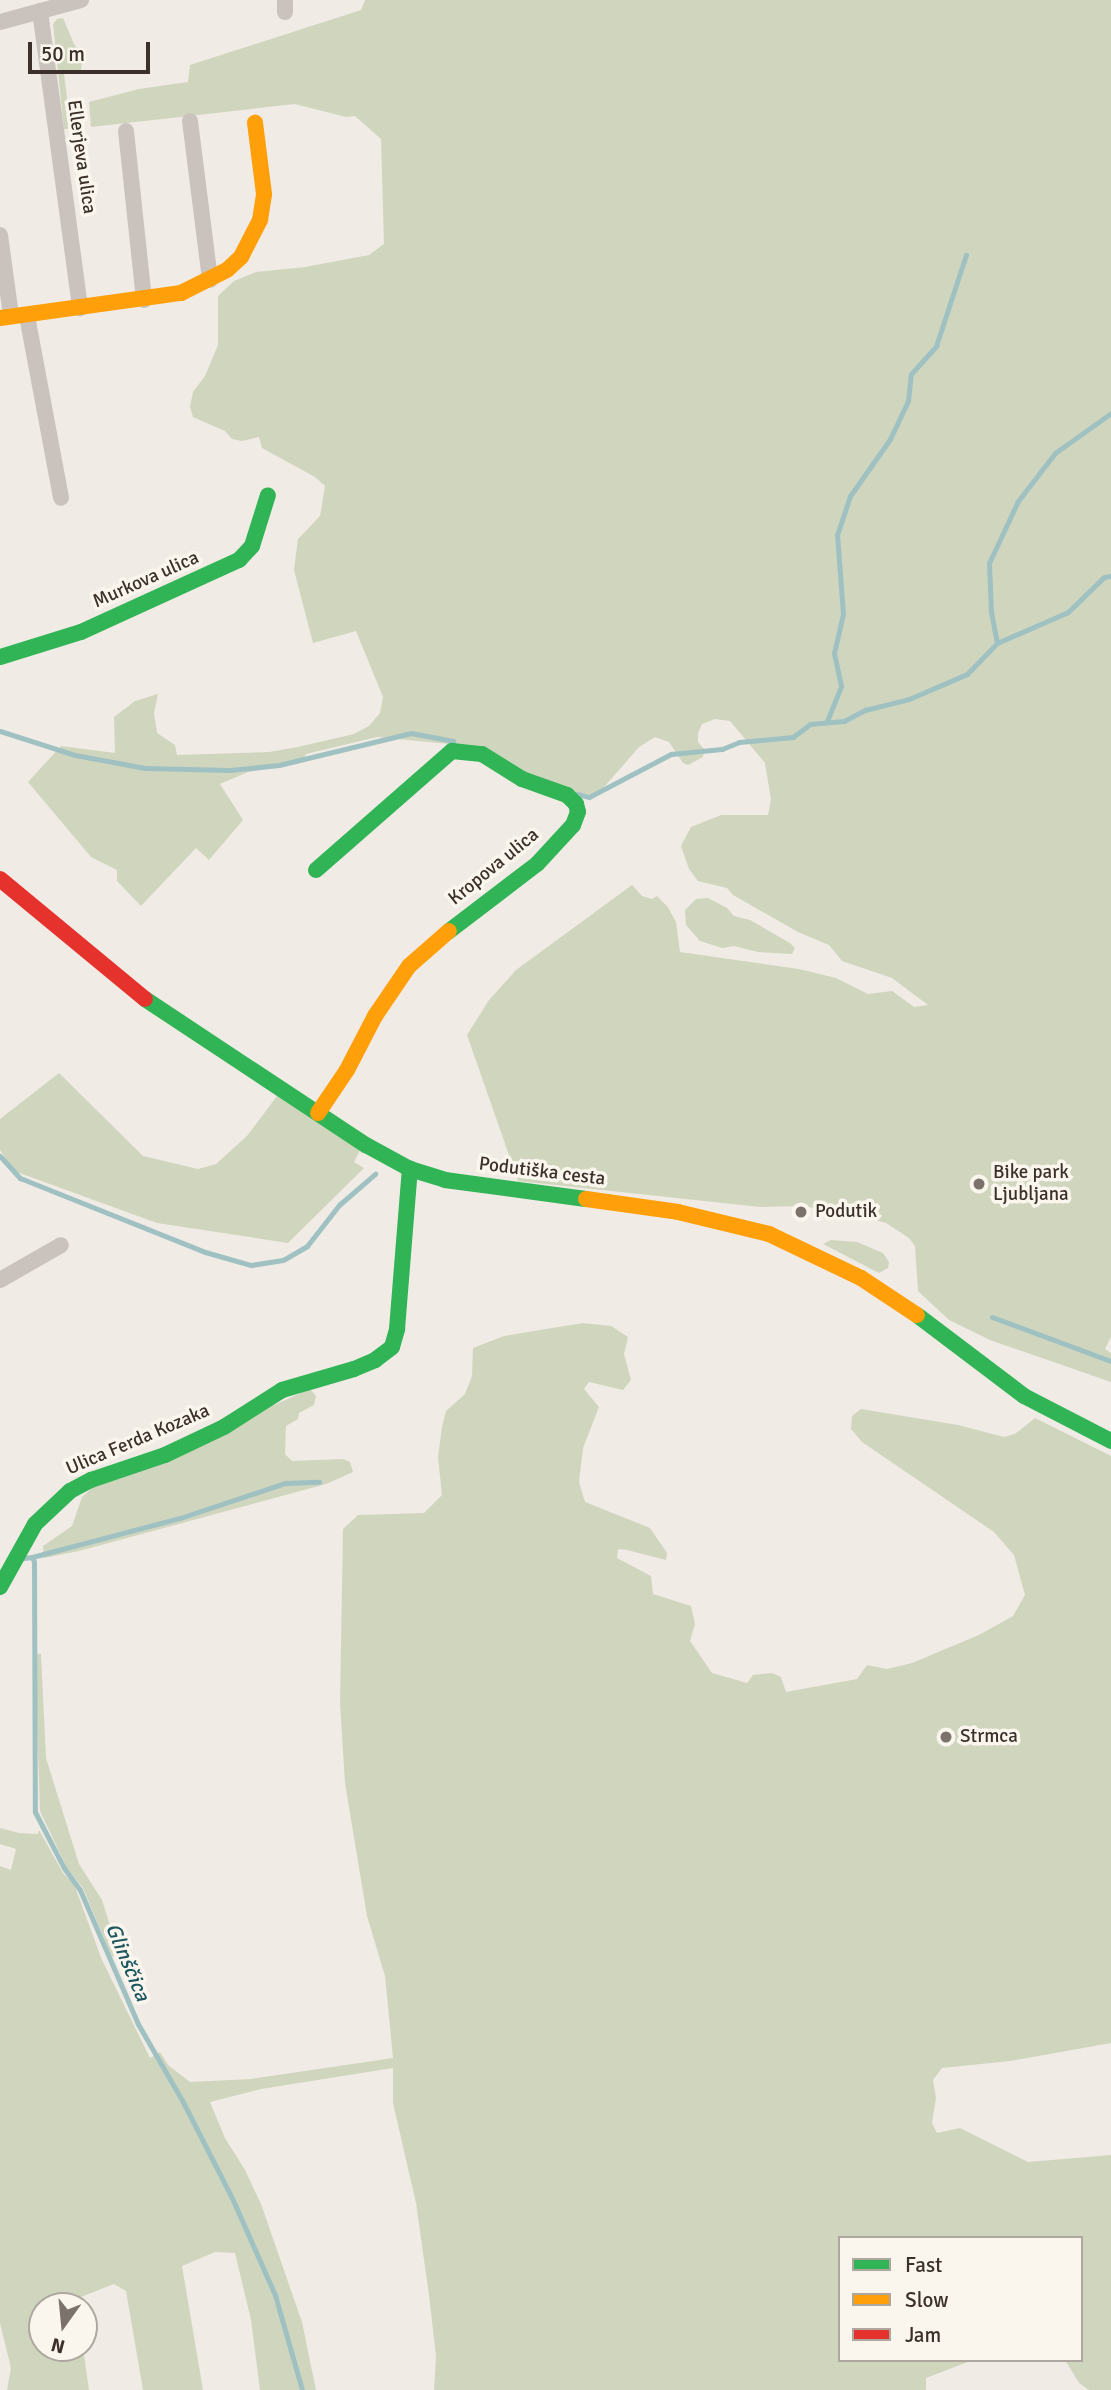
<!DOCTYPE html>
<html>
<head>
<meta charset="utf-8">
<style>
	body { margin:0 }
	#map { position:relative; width:1111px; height:2390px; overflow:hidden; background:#f0ebe5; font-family:Signika,sans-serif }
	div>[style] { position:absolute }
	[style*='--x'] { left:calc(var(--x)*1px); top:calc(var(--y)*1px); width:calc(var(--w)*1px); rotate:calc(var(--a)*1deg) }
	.green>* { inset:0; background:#d0d6be }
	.stream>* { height:5px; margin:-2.5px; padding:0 2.5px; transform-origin:2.5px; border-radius:2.5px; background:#a0c1c2 }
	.street>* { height:16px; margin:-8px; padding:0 8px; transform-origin:8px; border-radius:8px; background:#cac3bd }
	.fast>* { height:16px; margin:-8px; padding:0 8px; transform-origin:8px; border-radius:8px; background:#30b455 }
	.slow>* { height:16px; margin:-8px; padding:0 8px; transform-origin:8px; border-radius:8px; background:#ff9f0a }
	.jam>* { height:16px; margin:-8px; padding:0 8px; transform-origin:8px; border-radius:8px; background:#e5322d }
	.dots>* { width:19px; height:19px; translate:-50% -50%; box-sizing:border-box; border:4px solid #fbf6ed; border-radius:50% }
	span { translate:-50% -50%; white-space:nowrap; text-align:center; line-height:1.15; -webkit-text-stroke:7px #fbf6ed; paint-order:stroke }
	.street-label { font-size:19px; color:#3b312a }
	.poi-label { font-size:19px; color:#3b312a }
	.left { translate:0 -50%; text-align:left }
	.water-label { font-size:21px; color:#1d5860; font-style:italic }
	.legend { position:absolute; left:838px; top:2236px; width:245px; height:126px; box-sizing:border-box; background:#fbf6ed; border:2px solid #aea79f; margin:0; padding:9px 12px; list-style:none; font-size:21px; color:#3b312a }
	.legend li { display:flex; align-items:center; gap:14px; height:35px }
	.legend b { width:35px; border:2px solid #aea79f }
	.north { position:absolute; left:28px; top:2292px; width:70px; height:70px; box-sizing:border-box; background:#fbf6ed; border:2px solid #aea79f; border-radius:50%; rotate:195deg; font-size:19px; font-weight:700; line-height:28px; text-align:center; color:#3b312a }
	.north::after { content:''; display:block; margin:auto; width:24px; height:32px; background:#7a726b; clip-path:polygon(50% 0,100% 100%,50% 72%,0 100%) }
	.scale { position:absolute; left:28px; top:42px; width:122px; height:32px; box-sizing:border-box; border:4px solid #3b312a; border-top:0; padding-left:9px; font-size:21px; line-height:24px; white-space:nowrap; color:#3b312a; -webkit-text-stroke:5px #fbf6ed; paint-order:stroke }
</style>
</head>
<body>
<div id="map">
	<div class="green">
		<div style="clip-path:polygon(365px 0,1111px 0,1111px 1337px,1105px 1349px,1111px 1353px,1111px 1382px,990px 1340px,949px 1320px,918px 1291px,915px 1246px,909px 1238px,886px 1223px,850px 1213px,801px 1206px,760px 1207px,518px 1181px,467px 1035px,489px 1000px,516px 970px,632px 885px,642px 896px,652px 899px,657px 896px,667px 906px,676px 922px,680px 952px,799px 969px,836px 978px,868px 994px,892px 991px,914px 1007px,928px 1005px,892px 978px,842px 961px,829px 945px,798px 932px,733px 895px,727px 888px,698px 881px,689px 869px,681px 846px,691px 827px,721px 815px,768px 815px,771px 800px,765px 763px,730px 721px,715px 719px,702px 724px,698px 733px,698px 742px,704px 749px,703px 757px,688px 765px,683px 763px,669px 742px,655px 737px,639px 747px,605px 786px,593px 795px,570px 792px,449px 744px,377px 737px,306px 754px,301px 763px,248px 772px,220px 784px,243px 820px,209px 860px,196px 848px,141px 906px,117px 881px,117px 870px,91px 857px,28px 782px,61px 746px,115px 753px,114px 717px,135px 701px,158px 694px,154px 713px,157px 733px,175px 745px,177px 755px,269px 752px,298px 747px,354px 734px,369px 726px,380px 713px,383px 697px,356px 631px,313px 643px,294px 570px,298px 539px,320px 516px,325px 486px,315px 477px,262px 448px,259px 437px,242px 441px,232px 439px,225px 431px,193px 417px,190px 407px,193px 392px,205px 376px,218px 345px,218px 296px,234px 281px,256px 272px,305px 267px,369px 255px,384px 244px,381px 139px,355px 116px,346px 117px,295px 104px,91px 127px,89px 102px,139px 89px,188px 82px,190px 65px,361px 10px)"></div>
		<div style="clip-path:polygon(63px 18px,74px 44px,82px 54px,81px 71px,64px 74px,71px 129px,64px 129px,53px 24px,57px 19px)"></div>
		<div style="clip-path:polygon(708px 898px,727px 908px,734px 916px,750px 920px,790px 943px,795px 948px,792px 954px,758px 952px,734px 946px,722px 948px,700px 941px,686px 925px,685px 910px,696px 899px)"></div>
		<div style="clip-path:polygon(59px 1073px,143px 1156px,198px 1169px,216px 1164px,247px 1136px,277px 1096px,360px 1150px,354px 1162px,364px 1168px,288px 1243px,157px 1223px,14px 1171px,0 1150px,0 1119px)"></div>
		<div style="clip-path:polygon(831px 1240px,857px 1242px,883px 1253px,889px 1262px,888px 1268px,879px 1273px,823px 1244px)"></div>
		<div style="clip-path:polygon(583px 1323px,611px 1326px,628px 1337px,624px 1354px,631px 1380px,623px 1390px,589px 1382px,584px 1389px,599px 1407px,583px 1448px,579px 1482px,585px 1502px,650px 1528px,667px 1553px,666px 1560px,627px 1550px,618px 1549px,617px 1558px,651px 1576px,653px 1594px,691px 1606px,695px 1624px,690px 1641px,712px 1673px,747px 1683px,753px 1675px,772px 1673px,781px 1677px,786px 1692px,857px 1679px,867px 1665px,887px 1669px,912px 1663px,979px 1635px,1013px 1616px,1025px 1595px,1014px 1555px,994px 1532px,862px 1442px,851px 1429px,852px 1416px,861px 1409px,958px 1425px,1004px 1437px,1015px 1434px,1035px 1418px,1111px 1456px,1111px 2043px,1010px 2061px,942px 2068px,933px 2080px,936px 2098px,932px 2123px,937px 2133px,960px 2128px,1028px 2162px,1111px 2155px,1111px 2390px,1089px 2390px,1079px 2383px,1065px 2360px,1081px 2360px,1081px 2238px,840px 2238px,840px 2360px,973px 2360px,926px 2378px,926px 2390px,434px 2390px,436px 2356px,429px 2295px,416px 2203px,393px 2103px,393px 2068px,261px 2089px,210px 2102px,225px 2138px,245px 2170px,261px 2204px,302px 2322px,316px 2390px,260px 2390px,251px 2320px,235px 2253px,215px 2252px,182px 2266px,203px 2390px,143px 2390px,126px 2291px,114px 2284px,76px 2299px,77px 2306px,42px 2306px,42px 2348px,83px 2348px,89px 2390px,7px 2390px,11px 2368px,0 2323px,0 1866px,11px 1870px,16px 1849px,0 1844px,0 1828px,19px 1833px,38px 1834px,39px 1830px,63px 1873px,74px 1884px,102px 1960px,150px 2058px,160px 2052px,168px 2065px,190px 2082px,251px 2079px,393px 2058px,385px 1976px,367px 1916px,345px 1783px,340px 1703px,343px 1529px,358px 1515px,424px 1513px,442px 1495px,438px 1457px,442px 1427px,446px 1411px,465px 1394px,472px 1376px,473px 1348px,504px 1336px)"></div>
		<div style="clip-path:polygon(310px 1389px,316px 1396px,314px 1405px,299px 1413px,298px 1419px,286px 1426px,285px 1454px,292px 1461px,343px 1459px,350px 1462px,353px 1472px,326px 1484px,79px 1551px,44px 1558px,43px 1546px,72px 1526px,82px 1497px,97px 1484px)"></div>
		<div style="clip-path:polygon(35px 1654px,41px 1654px,46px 1758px,79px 1864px,102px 1900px,119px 1954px,112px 1957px,83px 1888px,67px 1868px,40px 1811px)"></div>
	</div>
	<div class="stream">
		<div style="--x:997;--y:643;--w:33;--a:-101"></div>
		<div style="--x:991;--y:611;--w:48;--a:-92.4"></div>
		<div style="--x:989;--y:563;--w:68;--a:-64.9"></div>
		<div style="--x:1018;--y:501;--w:61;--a:-52.4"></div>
		<div style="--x:1055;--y:453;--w:69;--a:-35.5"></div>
		<div style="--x:827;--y:721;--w:38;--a:-68"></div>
		<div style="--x:841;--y:686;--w:34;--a:-102"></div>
		<div style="--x:834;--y:653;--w:40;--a:-77"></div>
		<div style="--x:843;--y:614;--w:79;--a:-94.3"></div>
		<div style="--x:837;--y:535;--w:41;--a:-71.6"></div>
		<div style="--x:850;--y:496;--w:70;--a:-54.9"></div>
		<div style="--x:890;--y:439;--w:42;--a:-64.7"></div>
		<div style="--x:908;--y:401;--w:27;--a:-84"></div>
		<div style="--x:911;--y:374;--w:38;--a:-48"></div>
		<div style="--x:936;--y:346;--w:96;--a:-71.8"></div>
		<div style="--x:0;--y:731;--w:79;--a:17.7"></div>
		<div style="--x:75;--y:755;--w:71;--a:10.5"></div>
		<div style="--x:145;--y:768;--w:85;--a:1.3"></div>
		<div style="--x:230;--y:770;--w:49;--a:-5.8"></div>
		<div style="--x:279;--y:765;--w:136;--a:-13.6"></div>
		<div style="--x:411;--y:733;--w:43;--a:10.8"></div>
		<div style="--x:577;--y:794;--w:12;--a:14"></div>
		<div style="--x:589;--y:797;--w:93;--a:-27.7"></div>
		<div style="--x:671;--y:754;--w:51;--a:-5.6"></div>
		<div style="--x:722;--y:749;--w:18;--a:-22"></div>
		<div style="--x:739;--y:742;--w:54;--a:-5.3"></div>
		<div style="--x:793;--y:737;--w:21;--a:-37"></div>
		<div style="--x:810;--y:724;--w:34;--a:-5"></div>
		<div style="--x:844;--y:721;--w:24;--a:-28"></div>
		<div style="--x:865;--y:710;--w:45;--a:-14"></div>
		<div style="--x:909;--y:699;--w:63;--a:-23.3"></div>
		<div style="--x:967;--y:674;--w:43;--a:-45.9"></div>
		<div style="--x:997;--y:643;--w:77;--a:-23.6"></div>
		<div style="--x:1068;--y:612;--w:50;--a:-44.2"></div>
		<div style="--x:1104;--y:577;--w:7;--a:-8"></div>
		<div style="--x:0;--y:1156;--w:30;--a:48"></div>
		<div style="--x:20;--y:1178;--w:199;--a:21.8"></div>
		<div style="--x:205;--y:1252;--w:48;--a:15.8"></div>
		<div style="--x:251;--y:1265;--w:32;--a:-9"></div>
		<div style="--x:283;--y:1260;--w:28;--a:-30"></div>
		<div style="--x:307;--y:1246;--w:52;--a:-52"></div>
		<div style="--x:339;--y:1205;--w:48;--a:-40.7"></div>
		<div style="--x:992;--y:1317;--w:127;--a:20.3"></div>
		<div style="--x:32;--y:1557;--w:153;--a:-14.8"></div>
		<div style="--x:180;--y:1518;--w:111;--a:-18.4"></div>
		<div style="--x:285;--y:1483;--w:34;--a:-2"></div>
		<div style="--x:24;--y:1558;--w:8;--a:-7"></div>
		<div style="--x:32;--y:1557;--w:5;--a:68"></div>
		<div style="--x:34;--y:1562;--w:250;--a:89.8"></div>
		<div style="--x:35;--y:1812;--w:63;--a:62.6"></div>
		<div style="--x:64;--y:1868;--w:27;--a:54"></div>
		<div style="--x:80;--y:1890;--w:146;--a:66.6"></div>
		<div style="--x:138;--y:2024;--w:90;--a:60"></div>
		<div style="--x:183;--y:2102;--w:108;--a:63"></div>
		<div style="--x:232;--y:2198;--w:106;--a:66.1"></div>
		<div style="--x:275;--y:2295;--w:99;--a:74.1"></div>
	</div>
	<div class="street">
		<div style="--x:285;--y:0;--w:12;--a:90"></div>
		<div style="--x:40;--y:11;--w:300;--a:82.3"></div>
		<div style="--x:0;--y:22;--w:84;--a:-15.2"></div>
		<div style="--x:190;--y:121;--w:160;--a:82.8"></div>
		<div style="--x:126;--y:131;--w:170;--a:83.9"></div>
		<div style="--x:0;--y:235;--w:81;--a:82.2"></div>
		<div style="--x:27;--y:316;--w:185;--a:79.4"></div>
		<div style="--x:0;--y:1280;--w:70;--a:-29.8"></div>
	</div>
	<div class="fast">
		<div style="--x:0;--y:657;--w:85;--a:-17.2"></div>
		<div style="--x:81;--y:632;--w:174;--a:-24.5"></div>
		<div style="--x:239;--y:560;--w:19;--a:-47"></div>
		<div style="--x:252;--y:546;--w:53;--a:-72.6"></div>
		<div style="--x:316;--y:870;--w:181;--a:-41.2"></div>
		<div style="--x:452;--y:751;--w:30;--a:6"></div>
		<div style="--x:482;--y:754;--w:47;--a:32"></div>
		<div style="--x:522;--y:779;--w:48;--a:19.6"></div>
		<div style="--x:567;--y:795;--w:13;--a:45"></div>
		<div style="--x:576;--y:804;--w:8;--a:76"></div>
		<div style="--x:578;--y:812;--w:14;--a:111"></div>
		<div style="--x:573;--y:825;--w:53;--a:132.7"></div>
		<div style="--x:537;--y:864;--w:111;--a:142.7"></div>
		<div style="--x:145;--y:999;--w:265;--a:33.5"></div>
		<div style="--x:366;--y:1145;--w:50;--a:28.6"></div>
		<div style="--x:410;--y:1169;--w:37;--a:17"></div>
		<div style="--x:445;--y:1180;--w:142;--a:7.7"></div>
		<div style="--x:917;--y:1315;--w:134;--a:37.1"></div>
		<div style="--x:1024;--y:1396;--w:98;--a:27.3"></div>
		<div style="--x:0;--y:1587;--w:72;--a:-60.9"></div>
		<div style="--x:35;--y:1524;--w:48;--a:-43.3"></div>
		<div style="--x:70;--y:1491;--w:24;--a:-28"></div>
		<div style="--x:91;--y:1480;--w:78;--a:-18.7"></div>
		<div style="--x:165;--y:1455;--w:65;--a:-25.4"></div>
		<div style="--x:224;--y:1427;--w:69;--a:-32.5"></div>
		<div style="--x:282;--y:1390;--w:75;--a:-16.3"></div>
		<div style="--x:354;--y:1369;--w:23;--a:-23"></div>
		<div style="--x:375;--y:1360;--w:21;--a:-37"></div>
		<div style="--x:392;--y:1347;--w:19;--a:-74"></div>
		<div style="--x:397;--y:1329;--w:161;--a:-85.4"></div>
	</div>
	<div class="slow">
		<div style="--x:0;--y:318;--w:183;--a:-7.9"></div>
		<div style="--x:181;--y:293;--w:51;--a:-26.6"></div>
		<div style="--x:227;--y:270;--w:19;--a:-43"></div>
		<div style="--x:241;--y:257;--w:42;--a:-62.8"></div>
		<div style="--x:260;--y:220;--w:26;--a:-81"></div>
		<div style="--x:264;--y:194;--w:72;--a:-97.2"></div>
		<div style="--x:318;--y:1113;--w:52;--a:-56"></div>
		<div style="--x:347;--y:1070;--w:61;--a:-62.6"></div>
		<div style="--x:375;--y:1016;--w:60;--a:-55.8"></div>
		<div style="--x:409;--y:966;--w:53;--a:-41.2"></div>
		<div style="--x:586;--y:1199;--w:93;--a:8"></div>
		<div style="--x:678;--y:1212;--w:94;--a:13.6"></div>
		<div style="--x:769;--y:1234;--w:102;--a:25.6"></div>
		<div style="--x:861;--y:1278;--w:67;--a:33.5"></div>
	</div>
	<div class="jam">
		<div style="--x:0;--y:879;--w:188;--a:39.6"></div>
	</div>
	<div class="dots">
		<div style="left:979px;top:1184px;background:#7a726b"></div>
		<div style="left:801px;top:1212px;background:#7a726b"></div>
		<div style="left:946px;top:1737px;background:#7a726b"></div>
	</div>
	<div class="street-label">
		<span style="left:81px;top:157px;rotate:82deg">Ellerjeva ulica</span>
		<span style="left:146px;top:580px;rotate:-24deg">Murkova ulica</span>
		<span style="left:494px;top:867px;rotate:-39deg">Kropova ulica</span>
		<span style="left:542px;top:1172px;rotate:7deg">Podutiška cesta</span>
		<span style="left:138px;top:1440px;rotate:-23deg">Ulica Ferda Kozaka</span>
	</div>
	<div class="poi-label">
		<span class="left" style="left:993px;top:1184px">Bike park<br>Ljubljana</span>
		<span class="left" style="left:815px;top:1212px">Podutik</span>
		<span class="left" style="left:960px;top:1737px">Strmca</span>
	</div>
	<div class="water-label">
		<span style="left:128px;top:1962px;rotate:67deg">Glinščica</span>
	</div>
	<ul class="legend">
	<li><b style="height:9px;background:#30b455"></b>Fast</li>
	<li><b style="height:9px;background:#ff9f0a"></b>Slow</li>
	<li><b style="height:9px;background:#e5322d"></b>Jam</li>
	</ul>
	<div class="north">N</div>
	<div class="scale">50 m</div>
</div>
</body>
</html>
